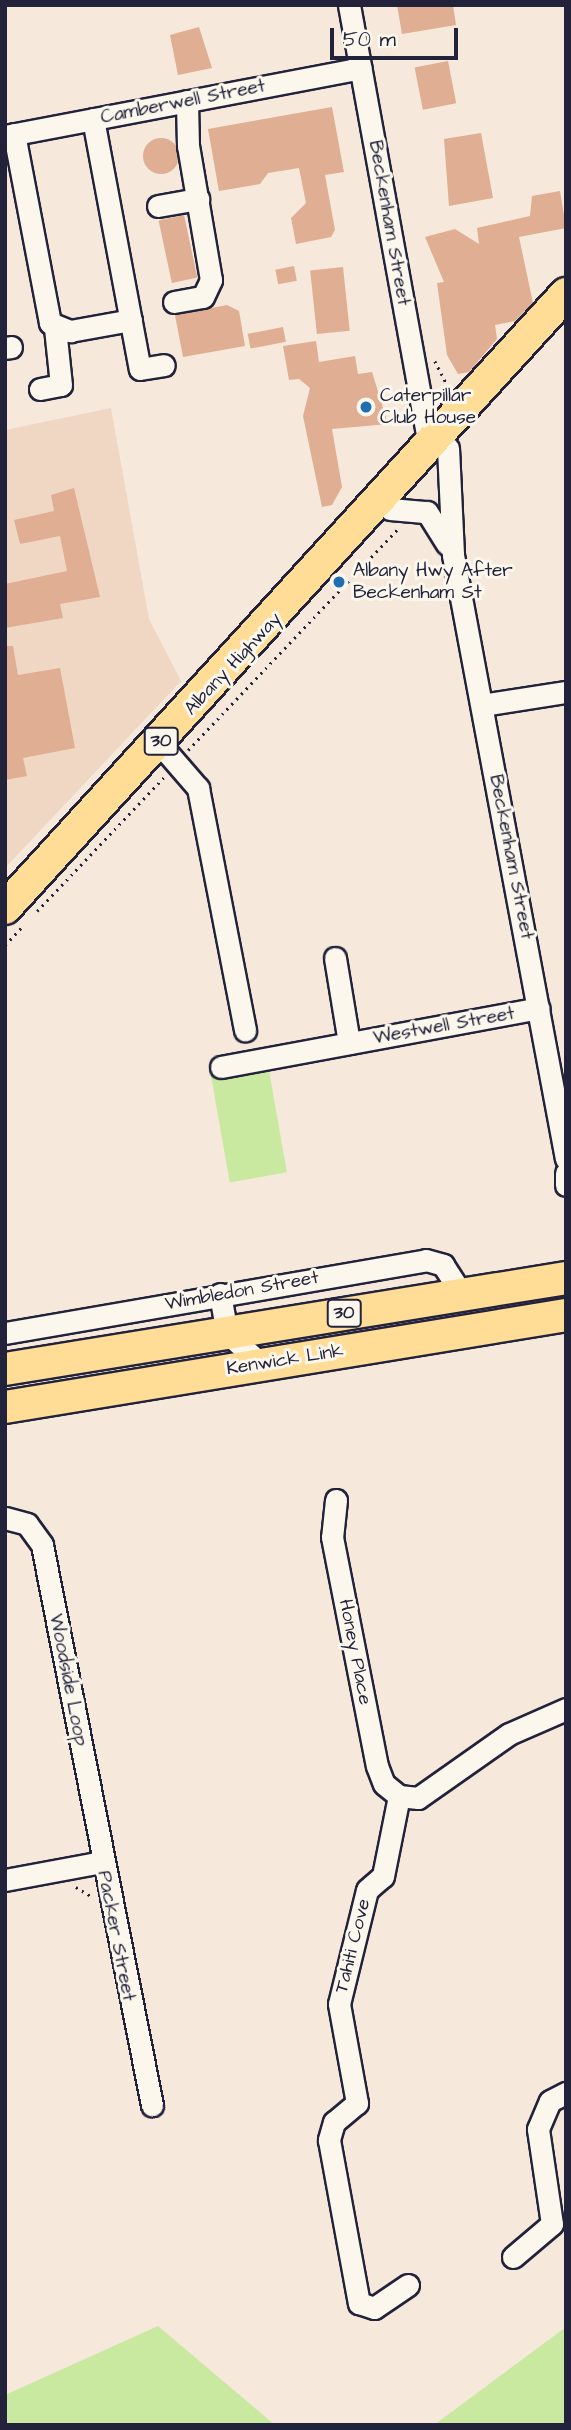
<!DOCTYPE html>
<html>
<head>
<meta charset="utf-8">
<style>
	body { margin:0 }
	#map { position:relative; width:571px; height:2430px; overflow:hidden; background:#f6e8da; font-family:"Architects Daughter",sans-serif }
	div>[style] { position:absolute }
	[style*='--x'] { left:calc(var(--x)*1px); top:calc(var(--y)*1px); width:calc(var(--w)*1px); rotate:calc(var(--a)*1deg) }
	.built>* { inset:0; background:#efd7c4 }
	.green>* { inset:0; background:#c9e9a1; transform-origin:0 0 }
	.building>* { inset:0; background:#e0ae92; transform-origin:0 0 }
	.round { border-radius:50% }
	.path>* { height:2.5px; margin-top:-1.25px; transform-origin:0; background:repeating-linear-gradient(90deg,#22223b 0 2px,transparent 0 7px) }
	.roads { filter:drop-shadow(2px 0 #22223b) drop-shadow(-2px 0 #22223b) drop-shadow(0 2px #22223b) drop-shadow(0 -2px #22223b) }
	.minor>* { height:21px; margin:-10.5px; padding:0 10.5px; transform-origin:10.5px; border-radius:10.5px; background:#fbf7ec }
	.highway>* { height:32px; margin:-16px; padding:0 16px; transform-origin:16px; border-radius:16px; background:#ffdd96 }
	.dots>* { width:19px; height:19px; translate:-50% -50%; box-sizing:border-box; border:4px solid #fbf7ec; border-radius:50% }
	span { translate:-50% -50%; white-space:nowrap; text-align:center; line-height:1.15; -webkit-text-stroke:6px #fbf7ec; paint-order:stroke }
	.shield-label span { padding:2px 5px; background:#fbf7ec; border:2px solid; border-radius:5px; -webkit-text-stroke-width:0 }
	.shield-label { font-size:18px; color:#22223b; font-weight:700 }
	.street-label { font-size:19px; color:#22223b }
	.poi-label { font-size:19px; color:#22223b }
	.left { translate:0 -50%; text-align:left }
	.frame { position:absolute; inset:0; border:7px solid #22223b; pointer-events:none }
	.scale { position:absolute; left:330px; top:28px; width:128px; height:32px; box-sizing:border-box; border:4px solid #22223b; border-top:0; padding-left:9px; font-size:21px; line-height:24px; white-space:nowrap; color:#22223b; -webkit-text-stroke:5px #fbf7ec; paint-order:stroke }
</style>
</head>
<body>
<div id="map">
	<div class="built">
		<div style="clip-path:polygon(111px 408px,149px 619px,181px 681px,5px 868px,5px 430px)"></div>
	</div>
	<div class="green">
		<div style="left:268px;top:1065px;width:109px;height:58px;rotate:80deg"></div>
		<div style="clip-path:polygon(158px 2326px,275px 2425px,5px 2425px,5px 2395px)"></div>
		<div style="clip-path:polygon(566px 2327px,566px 2425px,434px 2425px)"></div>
	</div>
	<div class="building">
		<div style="clip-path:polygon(397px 5px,453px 5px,456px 25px,402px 34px)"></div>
		<div style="clip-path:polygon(199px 27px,212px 68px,178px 75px,170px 35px)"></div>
		<div style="left:448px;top:61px;width:43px;height:34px;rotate:79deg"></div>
		<div style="clip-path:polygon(332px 107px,344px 172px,325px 175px,335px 230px,331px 237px,296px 244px,291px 218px,306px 203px,299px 168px,268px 173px,260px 184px,219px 191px,208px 129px)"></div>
		<div style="clip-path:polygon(481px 133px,493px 198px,449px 206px,444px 139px)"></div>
		<div class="round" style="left:143px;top:138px;width:36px;height:36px"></div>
		<div style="clip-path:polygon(560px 191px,566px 228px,519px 237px,533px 303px,515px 321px,495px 325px,497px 339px,469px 372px,458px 374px,447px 355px,437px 283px,444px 282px,425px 237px,455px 229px,479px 244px,477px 228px,530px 216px,532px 196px)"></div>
		<div style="left:184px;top:215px;width:64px;height:26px;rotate:78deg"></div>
		<div style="left:294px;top:266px;width:15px;height:19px;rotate:79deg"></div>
		<div style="left:343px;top:267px;width:64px;height:33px;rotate:84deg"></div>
		<div style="clip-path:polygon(227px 305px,239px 311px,245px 346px,183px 357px,175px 315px)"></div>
		<div style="left:283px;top:327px;width:15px;height:36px;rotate:79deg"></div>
		<div style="clip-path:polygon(316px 341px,319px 362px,355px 356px,358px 374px,372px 372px,388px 424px,332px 429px,342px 487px,332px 505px,322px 507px,303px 416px,310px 388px,299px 379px,289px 380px,283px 346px)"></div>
		<div style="clip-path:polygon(74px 488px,100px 597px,60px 604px,63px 618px,5px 628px,5px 584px,67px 571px,60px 536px,20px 544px,14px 520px,54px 511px,51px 495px)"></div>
		<div style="clip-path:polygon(5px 646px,13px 646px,18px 675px,60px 668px,75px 748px,23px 758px,27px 776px,5px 780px)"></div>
	</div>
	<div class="path">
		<div style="--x:435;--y:361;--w:28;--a:63"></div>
		<div style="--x:188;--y:750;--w:305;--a:-46.5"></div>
		<div style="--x:37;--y:911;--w:186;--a:-46.5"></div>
		<div style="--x:5;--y:945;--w:26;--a:-47"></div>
		<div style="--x:76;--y:1887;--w:17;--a:31"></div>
	</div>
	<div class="roads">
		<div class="minor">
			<div style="--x:349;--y:5;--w:443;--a:79.7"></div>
			<div style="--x:93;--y:119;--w:254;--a:79.4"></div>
			<div style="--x:140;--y:369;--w:24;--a:-9"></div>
			<div style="--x:14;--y:134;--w:192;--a:79.2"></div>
			<div style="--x:50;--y:323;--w:22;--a:22"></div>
			<div style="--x:70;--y:331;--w:62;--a:-10.2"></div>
			<div style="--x:5;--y:136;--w:362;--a:-10.8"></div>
			<div style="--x:158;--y:206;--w:41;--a:-9.9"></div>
			<div style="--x:174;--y:302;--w:29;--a:-10"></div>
			<div style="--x:203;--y:297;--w:19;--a:-65"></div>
			<div style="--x:211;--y:280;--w:136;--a:-99.7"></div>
			<div style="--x:188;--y:146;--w:45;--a:-91.3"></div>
			<div style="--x:5;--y:348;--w:6;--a:-9"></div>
			<div style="--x:40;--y:389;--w:21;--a:-11"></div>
			<div style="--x:61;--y:385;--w:57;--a:-96"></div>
			<div style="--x:448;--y:448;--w:107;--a:87.3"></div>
			<div style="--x:453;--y:555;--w:614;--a:79.4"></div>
			<div style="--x:390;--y:509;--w:37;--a:5"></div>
			<div style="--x:427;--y:512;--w:38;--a:58"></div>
			<div style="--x:482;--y:705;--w:85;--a:-8.8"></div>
			<div style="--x:159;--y:743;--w:60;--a:49.1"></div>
			<div style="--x:198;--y:788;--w:247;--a:79"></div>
			<div style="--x:335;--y:958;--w:86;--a:80.6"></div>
			<div style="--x:221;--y:1067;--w:323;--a:-10.5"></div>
			<div style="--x:566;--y:1173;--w:12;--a:90"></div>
			<div style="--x:220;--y:1294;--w:40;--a:80"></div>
			<div style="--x:227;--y:1333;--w:45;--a:42.3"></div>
			<div style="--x:5;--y:1333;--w:427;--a:-9.8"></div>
			<div style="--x:426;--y:1260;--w:18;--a:16"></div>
			<div style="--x:443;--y:1265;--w:35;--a:57"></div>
			<div style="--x:336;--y:1500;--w:37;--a:96"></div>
			<div style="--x:332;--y:1537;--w:233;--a:78.9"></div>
			<div style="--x:377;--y:1766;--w:19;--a:69"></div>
			<div style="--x:384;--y:1784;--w:19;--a:39"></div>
			<div style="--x:5;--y:1518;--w:23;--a:15"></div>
			<div style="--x:27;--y:1524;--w:26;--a:54"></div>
			<div style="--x:42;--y:1545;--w:571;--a:78.89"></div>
			<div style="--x:399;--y:1796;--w:82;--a:101.3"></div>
			<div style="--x:383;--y:1876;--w:21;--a:139"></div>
			<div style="--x:367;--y:1890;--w:117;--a:103.8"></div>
			<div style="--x:339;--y:2004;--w:101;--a:79.7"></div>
			<div style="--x:357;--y:2103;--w:30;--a:140"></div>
			<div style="--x:334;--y:2122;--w:19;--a:106"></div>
			<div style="--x:329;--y:2140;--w:166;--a:79.6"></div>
			<div style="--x:359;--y:2303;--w:16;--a:18"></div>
			<div style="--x:374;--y:2308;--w:41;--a:-34.1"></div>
			<div style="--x:399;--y:1796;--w:19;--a:6"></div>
			<div style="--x:418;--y:1798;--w:111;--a:-35.1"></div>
			<div style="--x:509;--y:1734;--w:62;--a:-23.7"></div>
			<div style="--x:5;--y:1880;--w:99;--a:-10.5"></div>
			<div style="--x:513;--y:2257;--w:51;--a:-40.2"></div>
			<div style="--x:552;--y:2224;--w:96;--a:-98.4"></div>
			<div style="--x:538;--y:2129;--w:30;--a:-67"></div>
			<div style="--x:550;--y:2101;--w:18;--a:-27"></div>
		</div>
		<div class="highway">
			<div style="--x:5;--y:908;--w:832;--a:-47.58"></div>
			<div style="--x:5;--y:1369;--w:568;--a:-9.21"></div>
			<div style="--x:5;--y:1407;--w:568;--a:-9.31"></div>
		</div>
	</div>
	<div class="dots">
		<div style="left:366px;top:407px;background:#1f6fb2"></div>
		<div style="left:339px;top:582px;background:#1f6fb2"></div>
	</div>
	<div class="shield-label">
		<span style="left:161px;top:741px">30</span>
		<span style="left:344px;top:1313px">30</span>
	</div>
	<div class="street-label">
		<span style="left:183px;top:102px;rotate:-11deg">Camberwell Street</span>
		<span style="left:389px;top:223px;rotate:80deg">Beckenham Street</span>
		<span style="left:233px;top:664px;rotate:-47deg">Albany Highway</span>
		<span style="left:511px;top:857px;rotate:79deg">Beckenham Street</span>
		<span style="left:444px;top:1026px;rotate:-10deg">Westwell Street</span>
		<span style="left:242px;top:1291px;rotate:-10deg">Wimbledon Street</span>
		<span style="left:285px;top:1360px;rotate:-9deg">Kenwick Link</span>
		<span style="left:355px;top:1652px;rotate:79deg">Honey Place</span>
		<span style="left:68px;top:1680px;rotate:79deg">Woodside Loop</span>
		<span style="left:116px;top:1936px;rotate:79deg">Packer Street</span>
		<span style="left:353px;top:1946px;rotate:-76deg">Tahiti Cove</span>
	</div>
	<div class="poi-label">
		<span class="left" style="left:380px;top:407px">Caterpillar<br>Club House</span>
		<span class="left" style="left:353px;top:582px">Albany Hwy After<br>Beckenham St</span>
	</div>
	<div class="frame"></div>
	<div class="scale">50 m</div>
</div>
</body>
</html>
